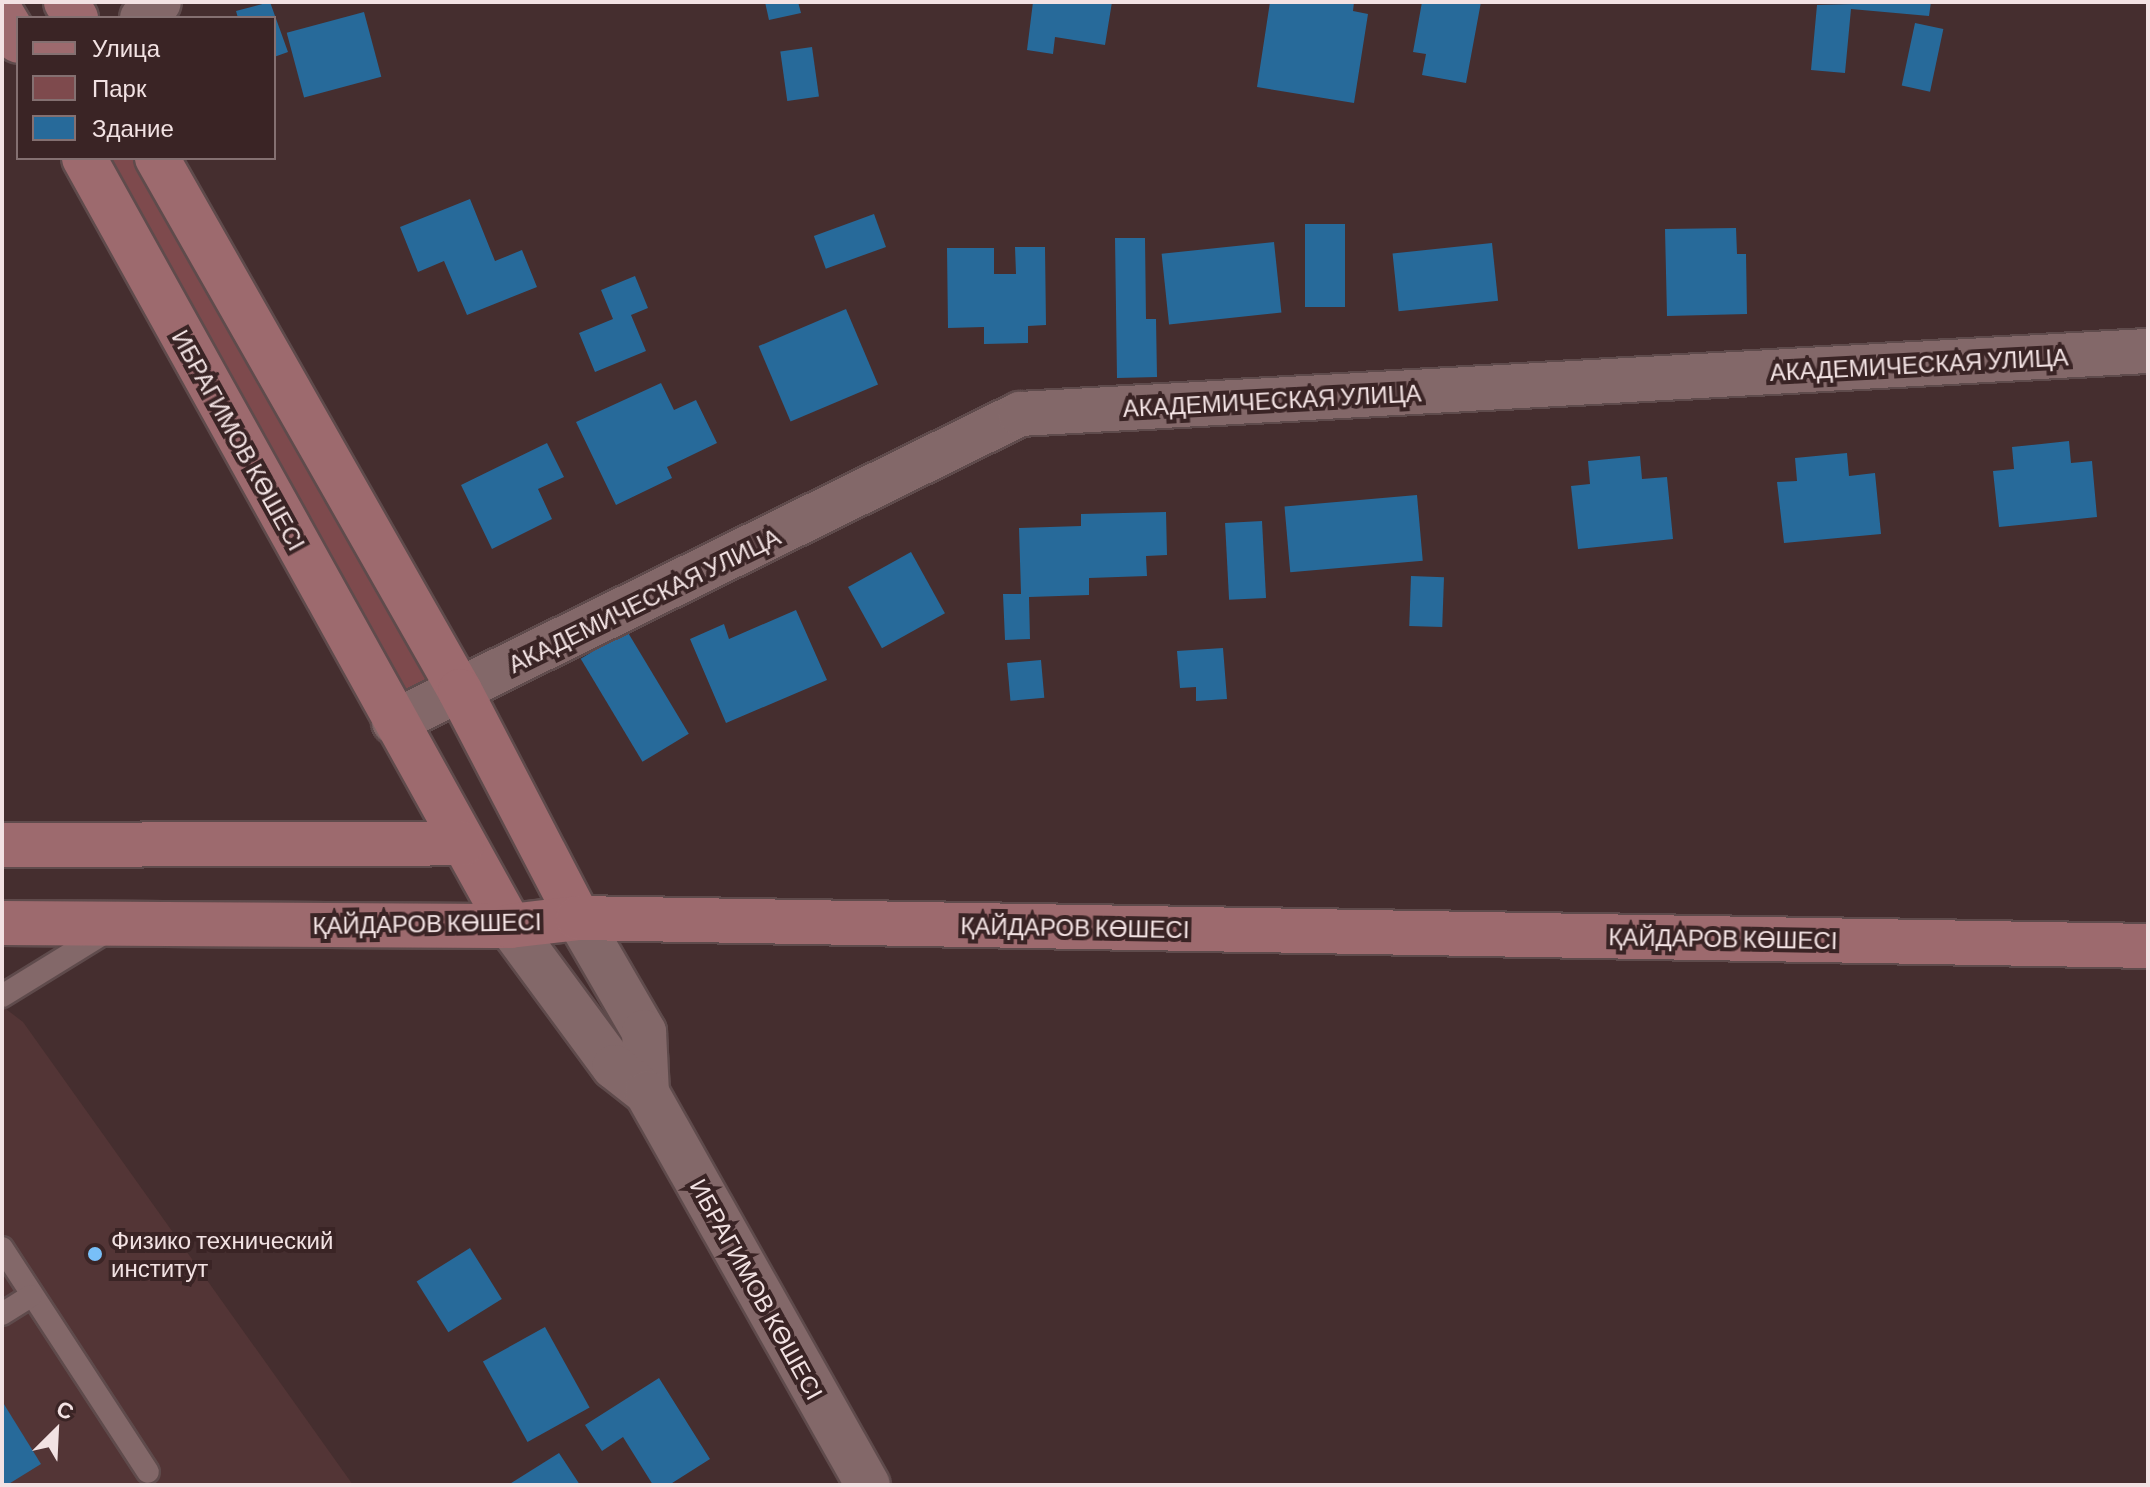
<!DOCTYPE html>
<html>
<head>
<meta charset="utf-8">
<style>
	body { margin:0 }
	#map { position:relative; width:2150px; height:1487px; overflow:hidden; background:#452e2f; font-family:Barlow,sans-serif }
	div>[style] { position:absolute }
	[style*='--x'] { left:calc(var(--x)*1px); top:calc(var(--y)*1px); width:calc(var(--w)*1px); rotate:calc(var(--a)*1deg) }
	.built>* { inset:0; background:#533536 }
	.green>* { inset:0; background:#7e4a4d }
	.building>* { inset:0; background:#276a9a; transform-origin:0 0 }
	.roads { filter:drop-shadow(2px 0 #5f4b4c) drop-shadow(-2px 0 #5f4b4c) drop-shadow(0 2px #5f4b4c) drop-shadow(0 -2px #5f4b4c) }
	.lane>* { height:22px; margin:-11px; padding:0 11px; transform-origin:11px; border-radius:11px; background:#836869 }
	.street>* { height:44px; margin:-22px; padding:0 22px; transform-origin:22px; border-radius:22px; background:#836869 }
	.secondary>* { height:44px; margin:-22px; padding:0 22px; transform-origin:22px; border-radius:22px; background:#9d6a6e }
	.dots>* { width:22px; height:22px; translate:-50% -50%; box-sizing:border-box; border:4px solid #3a2425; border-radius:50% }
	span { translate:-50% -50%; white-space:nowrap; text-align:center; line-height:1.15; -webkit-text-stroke:8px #3a2425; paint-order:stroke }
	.street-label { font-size:24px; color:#f2e2e3 }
	.poi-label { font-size:24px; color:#f2e2e3 }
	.left { translate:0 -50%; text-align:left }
	.frame { position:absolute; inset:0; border:4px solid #f2e2e3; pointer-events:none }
	.legend { position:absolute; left:16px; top:16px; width:260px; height:144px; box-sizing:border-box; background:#3a2425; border:2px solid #847071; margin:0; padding:10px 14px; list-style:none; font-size:24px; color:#f2e2e3 }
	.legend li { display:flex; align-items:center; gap:16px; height:40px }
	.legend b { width:40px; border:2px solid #847071 }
	.north { position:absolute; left:16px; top:1391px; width:80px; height:80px; -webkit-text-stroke:6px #3a2425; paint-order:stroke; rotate:24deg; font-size:22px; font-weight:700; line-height:32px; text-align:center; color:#f2e2e3 }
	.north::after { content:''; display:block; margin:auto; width:28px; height:36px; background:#f2e2e3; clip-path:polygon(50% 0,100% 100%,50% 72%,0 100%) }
</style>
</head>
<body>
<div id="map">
	<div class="built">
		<div style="clip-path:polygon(2px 1006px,23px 1022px,353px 1485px,2px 1485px)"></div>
	</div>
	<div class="green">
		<div style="clip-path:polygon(91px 158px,150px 158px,455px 690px,414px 711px)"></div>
	</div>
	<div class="building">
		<div style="clip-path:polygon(270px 2px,288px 52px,274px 57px,274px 18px,238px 18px,236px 11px)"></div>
		<div style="clip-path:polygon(765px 2px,798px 2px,801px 13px,769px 20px)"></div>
		<div style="clip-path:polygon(1033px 2px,1112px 2px,1105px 45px,1055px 37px,1053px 54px,1027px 50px)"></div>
		<div style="clip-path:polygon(1270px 2px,1354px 2px,1353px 11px,1368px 14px,1354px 103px,1257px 87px)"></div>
		<div style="clip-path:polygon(1422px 2px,1481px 2px,1466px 83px,1422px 75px,1426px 54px,1413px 52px)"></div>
		<div style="clip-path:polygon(1931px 2px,1929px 16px,1851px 9px,1845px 73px,1811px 70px,1817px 5px)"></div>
		<div style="left:364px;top:12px;width:67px;height:80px;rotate:75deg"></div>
		<div style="left:1915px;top:23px;width:29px;height:64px;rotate:12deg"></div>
		<div style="left:812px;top:47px;width:50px;height:32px;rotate:82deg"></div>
		<div style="clip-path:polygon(470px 199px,495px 261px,522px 250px,537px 287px,467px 315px,444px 261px,418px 272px,400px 227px)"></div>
		<div style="left:874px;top:214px;width:35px;height:64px;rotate:70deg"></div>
		<div style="left:1305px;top:224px;width:40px;height:83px"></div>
		<div style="clip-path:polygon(1736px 228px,1737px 254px,1746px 254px,1747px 314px,1667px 316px,1665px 229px)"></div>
		<div style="clip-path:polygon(1115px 238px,1145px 238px,1146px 319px,1156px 319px,1157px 377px,1117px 378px)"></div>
		<div style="left:1274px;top:242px;width:71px;height:113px;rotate:84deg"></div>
		<div style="left:1492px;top:243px;width:58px;height:100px;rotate:84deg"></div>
		<div style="clip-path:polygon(1015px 247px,1045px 247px,1046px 325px,1028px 326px,1028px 343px,984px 344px,984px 327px,948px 328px,947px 248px,994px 248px,994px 274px,1016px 274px)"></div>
		<div style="clip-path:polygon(635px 276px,648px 308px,631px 315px,646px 351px,595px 372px,579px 333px,613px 319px,601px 290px)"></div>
		<div style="left:846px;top:309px;width:82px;height:95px;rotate:67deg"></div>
		<div style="clip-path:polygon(661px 383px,674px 410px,696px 400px,717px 443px,667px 467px,672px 478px,616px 505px,576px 422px)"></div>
		<div style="clip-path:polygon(2069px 441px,2071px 463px,2092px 461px,2097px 517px,1999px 527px,1993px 471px,2014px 469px,2012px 447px)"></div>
		<div style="clip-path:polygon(547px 443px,564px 477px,538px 489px,552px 519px,492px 549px,461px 485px)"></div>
		<div style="clip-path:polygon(1847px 453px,1849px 476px,1875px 473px,1881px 534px,1784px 543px,1777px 482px,1797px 481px,1795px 458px)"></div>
		<div style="clip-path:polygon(1640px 456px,1642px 479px,1667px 477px,1673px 539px,1578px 549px,1571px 486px,1590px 484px,1588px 461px)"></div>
		<div style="left:1417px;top:495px;width:66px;height:133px;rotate:85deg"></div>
		<div style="clip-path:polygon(1166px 512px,1167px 555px,1146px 556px,1147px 576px,1089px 578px,1089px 595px,1029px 597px,1030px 639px,1005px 640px,1003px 594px,1021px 594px,1019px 528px,1081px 526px,1081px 514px)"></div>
		<div style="left:1262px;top:521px;width:77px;height:37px;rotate:87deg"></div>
		<div style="left:911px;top:552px;width:70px;height:72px;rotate:61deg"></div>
		<div style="left:1411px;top:576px;width:33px;height:50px;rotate:2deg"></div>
		<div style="clip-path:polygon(796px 610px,827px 680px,726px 723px,690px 639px,724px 624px,729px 639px)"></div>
		<div style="left:627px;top:631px;width:120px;height:54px;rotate:59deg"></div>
		<div style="clip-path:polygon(1223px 648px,1227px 699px,1196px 701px,1196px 687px,1180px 688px,1177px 651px)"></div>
		<div style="left:1041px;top:660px;width:38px;height:34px;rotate:85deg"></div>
		<div style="left:470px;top:1248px;width:60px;height:63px;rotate:58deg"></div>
		<div style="left:545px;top:1327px;width:92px;height:71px;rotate:61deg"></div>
		<div style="clip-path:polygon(659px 1378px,710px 1459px,669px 1485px,653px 1485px,623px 1437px,602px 1451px,585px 1425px)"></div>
		<div style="clip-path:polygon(2px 1401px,41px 1464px,7px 1485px,2px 1485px)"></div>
		<div style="clip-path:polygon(559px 1453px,580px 1485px,508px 1485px)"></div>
	</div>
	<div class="roads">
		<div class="lane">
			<div style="--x:2;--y:996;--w:128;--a:-31.6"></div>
			<div style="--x:2;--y:1248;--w:267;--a:56.9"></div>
			<div style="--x:2;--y:1314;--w:34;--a:-32"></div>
		</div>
		<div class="street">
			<div style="--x:142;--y:18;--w:23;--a:-43"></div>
			<div style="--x:394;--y:722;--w:698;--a:-26.2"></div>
			<div style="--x:1020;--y:414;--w:1130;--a:-3.2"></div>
			<div style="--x:578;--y:918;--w:132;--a:59.9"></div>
			<div style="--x:644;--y:1032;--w:61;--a:87.2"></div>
			<div style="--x:510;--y:926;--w:175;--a:53.6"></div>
			<div style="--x:614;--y:1067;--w:42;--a:38.2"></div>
			<div style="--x:647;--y:1093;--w:450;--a:60.6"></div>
		</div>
		<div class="secondary">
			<div style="--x:66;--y:2;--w:19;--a:58"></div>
			<div style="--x:2;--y:14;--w:31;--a:59"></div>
			<div style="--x:84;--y:158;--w:878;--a:60.98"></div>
			<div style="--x:157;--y:158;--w:613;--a:60.38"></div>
			<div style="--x:460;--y:691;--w:256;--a:62.5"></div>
			<div style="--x:2;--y:845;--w:460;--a:-0.2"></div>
			<div style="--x:2;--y:923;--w:508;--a:0.34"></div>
			<div style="--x:510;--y:926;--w:68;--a:-6.7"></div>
			<div style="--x:578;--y:918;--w:1570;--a:1.02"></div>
		</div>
	</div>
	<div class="dots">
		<div style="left:95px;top:1254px;background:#78bff8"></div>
	</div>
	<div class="street-label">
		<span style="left:1919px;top:364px;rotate:-3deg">АКАДЕМИЧЕСКАЯ УЛИЦА</span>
		<span style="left:1272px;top:400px;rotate:-3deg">АКАДЕМИЧЕСКАЯ УЛИЦА</span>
		<span style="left:239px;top:440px;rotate:61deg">ИБРАГИМОВ КӨШЕСІ</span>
		<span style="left:644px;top:600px;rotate:-26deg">АКАДЕМИЧЕСКАЯ УЛИЦА</span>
		<span style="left:427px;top:923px;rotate:-1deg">ҚАЙДАРОВ КӨШЕСІ</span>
		<span style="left:1075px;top:927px;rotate:1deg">ҚАЙДАРОВ КӨШЕСІ</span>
		<span style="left:1723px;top:938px;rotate:1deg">ҚАЙДАРОВ КӨШЕСІ</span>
		<span style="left:757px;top:1289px;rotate:61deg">ИБРАГИМОВ КӨШЕСІ</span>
	</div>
	<div class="poi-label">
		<span class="left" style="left:111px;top:1254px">Физико технический<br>институт</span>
	</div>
	<div class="frame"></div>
	<ul class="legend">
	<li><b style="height:10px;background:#9d6a6e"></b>Улица</li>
	<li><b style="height:22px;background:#7e4a4d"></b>Парк</li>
	<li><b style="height:22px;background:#276a9a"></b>Здание</li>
	</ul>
	<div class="north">С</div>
</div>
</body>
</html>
